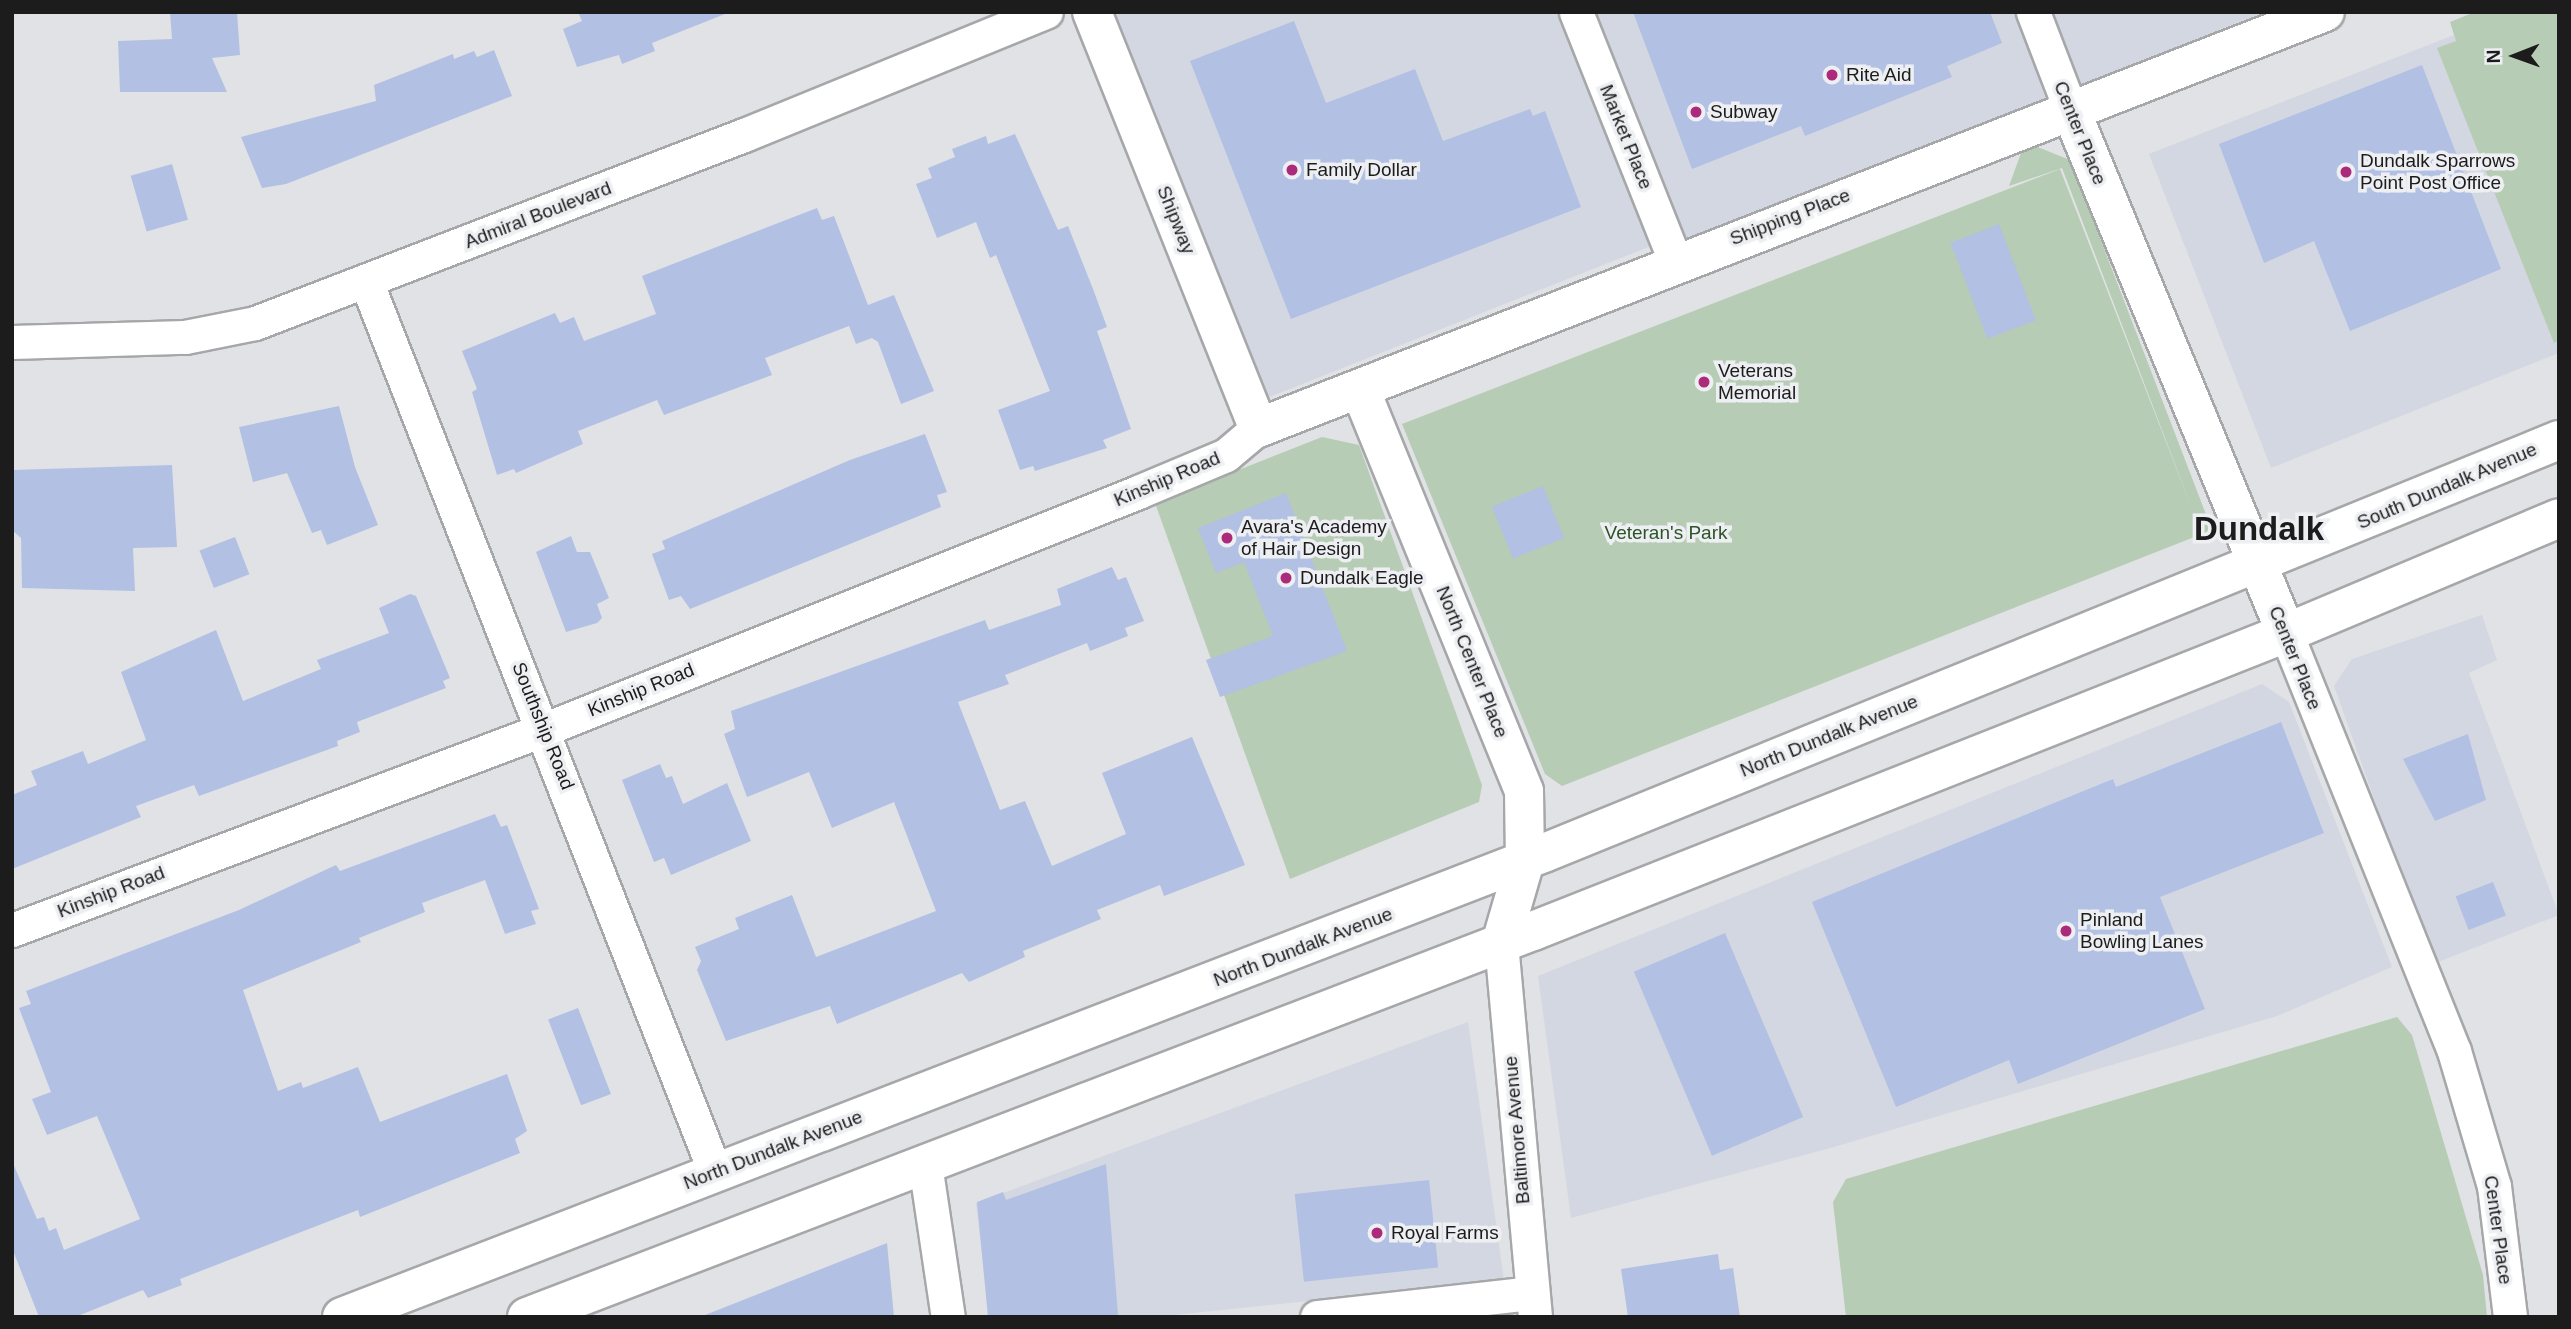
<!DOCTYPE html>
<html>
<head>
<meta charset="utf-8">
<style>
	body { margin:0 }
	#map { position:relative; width:2571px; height:1329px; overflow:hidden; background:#e1e2e5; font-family:Helvetica,sans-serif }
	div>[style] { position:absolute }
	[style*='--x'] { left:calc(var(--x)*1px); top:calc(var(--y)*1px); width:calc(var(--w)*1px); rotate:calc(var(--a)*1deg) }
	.built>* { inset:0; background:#d3d7e1 }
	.green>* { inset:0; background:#b7ccb4 }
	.building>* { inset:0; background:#b2c0e3; transform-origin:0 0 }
	.roads { filter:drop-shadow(2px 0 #a6a7a9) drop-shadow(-2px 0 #a6a7a9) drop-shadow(0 2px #a6a7a9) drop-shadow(0 -2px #a6a7a9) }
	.street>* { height:33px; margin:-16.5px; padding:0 16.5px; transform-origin:16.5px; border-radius:16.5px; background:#fff }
	.secondary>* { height:38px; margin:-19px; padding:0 19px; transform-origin:19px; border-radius:19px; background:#fff }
	.primary>* { height:38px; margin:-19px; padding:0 19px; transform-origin:19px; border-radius:19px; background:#fff }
	.dots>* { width:19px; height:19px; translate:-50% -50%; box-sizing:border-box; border:4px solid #eeeff2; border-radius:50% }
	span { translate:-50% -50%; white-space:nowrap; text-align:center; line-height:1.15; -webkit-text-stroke:7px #eeeff2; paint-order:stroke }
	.poi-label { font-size:19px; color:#1c1c1d }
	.left { translate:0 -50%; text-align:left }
	.street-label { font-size:19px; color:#1c1c1d }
	.park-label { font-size:19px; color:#2d5328 }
	.town-label { font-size:33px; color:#1c1c1d; font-weight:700 }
	.frame { position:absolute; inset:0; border:14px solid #1c1c1d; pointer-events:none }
	.north { position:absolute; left:2480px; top:21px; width:70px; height:70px; -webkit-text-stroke:5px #eeeff2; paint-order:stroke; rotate:269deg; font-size:19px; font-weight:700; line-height:28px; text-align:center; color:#1c1c1d }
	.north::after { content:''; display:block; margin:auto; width:24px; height:32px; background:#1c1c1d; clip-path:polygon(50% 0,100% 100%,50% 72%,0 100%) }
</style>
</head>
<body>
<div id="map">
	<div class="built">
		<div style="clip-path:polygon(1108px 12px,2264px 12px,2074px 88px,2067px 73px,2040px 84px,2046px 100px,1680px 244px,1651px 246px,1259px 401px)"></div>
		<div style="clip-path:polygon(2454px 35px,2559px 309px,2559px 353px,2271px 468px,2149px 154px)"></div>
		<div style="clip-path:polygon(2482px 615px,2497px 660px,2469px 673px,2559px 915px,2433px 964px,2334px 686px,2352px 659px)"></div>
		<div style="clip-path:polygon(2262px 684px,2289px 702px,2392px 967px,2277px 1016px,1834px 1147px,1571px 1218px,1538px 976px)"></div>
		<div style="clip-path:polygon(1468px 1022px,1504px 1281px,1154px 1317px,989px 1317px,976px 1203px)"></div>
	</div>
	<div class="green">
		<div style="clip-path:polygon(2475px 12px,2559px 12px,2559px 340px,2554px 343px,2437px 48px,2456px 41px,2450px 22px)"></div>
		<div style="clip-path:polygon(2030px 144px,2070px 160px,2212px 530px,1562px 786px,1545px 774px,1402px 424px,2060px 169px,2196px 519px,2062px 168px,2009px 186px,2021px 153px)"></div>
		<div style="clip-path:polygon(1322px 437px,1359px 445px,1482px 785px,1479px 802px,1290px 879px,1155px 503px)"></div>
		<div style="clip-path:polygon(2397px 1017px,2412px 1035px,2483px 1275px,2487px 1317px,1846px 1317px,1833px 1202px,1846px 1179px)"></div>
	</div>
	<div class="building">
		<div style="clip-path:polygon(170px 12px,237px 12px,240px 55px,212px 58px,227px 92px,120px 92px,118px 41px,172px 39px)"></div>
		<div style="clip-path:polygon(578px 12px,724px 12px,725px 14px,652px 43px,655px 51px,622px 64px,619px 55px,577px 67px,563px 29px,582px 21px)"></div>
		<div style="clip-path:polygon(1633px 12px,1990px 12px,2002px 43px,1947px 66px,1952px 77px,1805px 136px,1801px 126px,1692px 169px)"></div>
		<div style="clip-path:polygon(1294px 21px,1326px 103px,1415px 69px,1443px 141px,1530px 109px,1533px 116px,1545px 111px,1581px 207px,1291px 319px,1190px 61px)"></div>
		<div style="clip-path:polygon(494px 50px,512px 96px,286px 184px,262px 188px,241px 137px,376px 101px,374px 85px,453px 54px,454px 59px,474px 51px,477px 57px)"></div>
		<div style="clip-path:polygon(2422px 65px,2501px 269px,2350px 331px,2314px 241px,2264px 263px,2219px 144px)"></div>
		<div style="clip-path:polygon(1015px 134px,1058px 230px,1068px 226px,1093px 289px,1107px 327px,1097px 331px,1131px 429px,1103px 440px,1107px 448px,1035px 471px,1033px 466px,1020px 470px,998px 410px,1050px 391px,996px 255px,990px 258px,976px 222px,937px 238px,916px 184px,932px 178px,928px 168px,955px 157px,952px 149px,986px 136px,988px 144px)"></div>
		<div style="left:172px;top:164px;width:58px;height:43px;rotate:74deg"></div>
		<div style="clip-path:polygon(817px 208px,822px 220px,834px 216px,868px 305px,894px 295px,934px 391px,901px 404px,878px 342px,872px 338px,856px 344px,849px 326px,765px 358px,772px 375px,664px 415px,657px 400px,578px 431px,583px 444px,516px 473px,514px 469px,497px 475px,472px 392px,477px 389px,462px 351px,555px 313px,560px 323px,574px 317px,584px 341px,656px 314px,642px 276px)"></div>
		<div style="left:1999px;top:224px;width:103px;height:52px;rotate:69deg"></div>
		<div style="clip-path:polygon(339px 406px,355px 467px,378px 525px,327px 545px,321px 530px,312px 533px,287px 473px,253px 482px,239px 427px)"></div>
		<div style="clip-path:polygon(925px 434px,947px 492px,937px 495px,941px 507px,690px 609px,681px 596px,669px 600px,652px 554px,665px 549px,662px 541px,850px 460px)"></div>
		<div style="clip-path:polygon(172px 465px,177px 547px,133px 548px,135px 591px,22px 588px,21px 538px,12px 530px,12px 470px)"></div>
		<div style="left:1543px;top:486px;width:56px;height:55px;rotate:68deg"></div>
		<div style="clip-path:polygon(1286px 493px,1347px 651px,1220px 697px,1206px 660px,1273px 636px,1244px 562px,1216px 573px,1198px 528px)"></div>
		<div style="clip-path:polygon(571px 536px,577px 552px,590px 552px,609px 598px,597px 604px,602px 618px,597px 623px,566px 632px,536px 552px)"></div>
		<div style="left:235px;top:537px;width:40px;height:38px;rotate:69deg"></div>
		<div style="clip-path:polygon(1112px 567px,1118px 580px,1126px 577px,1144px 621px,1125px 628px,1128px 636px,1090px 651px,1087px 643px,1005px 675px,1009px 684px,958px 702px,1000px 810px,1025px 801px,1052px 866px,1126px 834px,1102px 773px,1192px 737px,1245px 865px,1164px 896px,1160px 885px,1097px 910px,1101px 919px,1023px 951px,1025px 957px,969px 982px,962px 973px,837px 1024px,830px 1006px,726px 1041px,697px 970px,701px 961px,695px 947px,739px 929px,735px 918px,792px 895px,816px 957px,936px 911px,894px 802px,832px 828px,809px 772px,747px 797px,724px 734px,735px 729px,731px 711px,985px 620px,989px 630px,1061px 605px,1057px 589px)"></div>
		<div style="clip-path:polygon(410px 594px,416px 596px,450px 678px,443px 681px,446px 688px,357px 722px,360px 732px,337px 741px,338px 746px,199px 796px,194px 785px,136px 806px,141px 817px,12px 869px,12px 795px,37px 785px,31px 771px,83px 751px,88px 764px,146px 740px,121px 672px,216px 630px,243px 701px,321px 669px,317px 660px,389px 633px,379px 608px)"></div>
		<div style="clip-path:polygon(2281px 722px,2324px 833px,2160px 897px,2205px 1009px,2018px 1084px,2009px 1060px,1896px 1107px,1812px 902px,2113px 779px,2116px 787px)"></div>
		<div style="clip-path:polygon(2468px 734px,2486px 800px,2435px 821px,2403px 759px)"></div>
		<div style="clip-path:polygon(660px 764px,666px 778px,672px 776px,683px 804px,727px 783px,751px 841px,671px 875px,664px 858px,654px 862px,622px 780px)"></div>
		<div style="clip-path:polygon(495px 814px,501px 827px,507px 825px,539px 909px,531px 911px,536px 924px,505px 934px,485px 880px,422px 903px,425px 912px,359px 938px,361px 942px,243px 990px,278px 1091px,301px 1082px,303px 1088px,358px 1067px,380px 1122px,507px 1074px,527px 1131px,515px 1139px,520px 1153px,360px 1217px,358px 1210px,180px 1279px,182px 1285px,148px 1298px,143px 1290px,75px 1317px,39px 1317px,12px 1248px,12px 1161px,37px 1219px,44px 1217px,49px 1231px,56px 1228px,64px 1250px,140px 1219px,97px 1116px,47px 1135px,32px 1099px,51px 1092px,19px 1008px,31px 1004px,26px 991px,239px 910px,336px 865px,340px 871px)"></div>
		<div style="left:2493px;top:882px;width:36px;height:40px;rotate:69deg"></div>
		<div style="left:1725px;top:933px;width:200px;height:99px;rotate:67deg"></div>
		<div style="left:578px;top:1008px;width:92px;height:32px;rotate:69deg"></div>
		<div style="clip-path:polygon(1106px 1164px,1118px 1315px,988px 1317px,977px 1202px,1003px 1192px,1006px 1200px)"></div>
		<div style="left:1429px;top:1180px;width:88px;height:135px;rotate:84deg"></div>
		<div style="clip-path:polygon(887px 1243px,894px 1317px,706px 1317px,705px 1315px)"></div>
		<div style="clip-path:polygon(1718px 1254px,1720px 1270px,1733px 1268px,1740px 1317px,1628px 1317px,1621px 1269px)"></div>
	</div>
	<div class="roads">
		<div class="street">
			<div style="--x:1576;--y:12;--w:268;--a:68.3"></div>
			<div style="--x:2033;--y:12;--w:106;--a:69"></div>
			<div style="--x:366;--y:281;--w:957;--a:68.61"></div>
			<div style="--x:12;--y:342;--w:173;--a:-1.7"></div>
			<div style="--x:185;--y:337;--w:71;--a:-11.3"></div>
			<div style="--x:255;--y:323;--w:524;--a:-21.03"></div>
			<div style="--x:744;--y:135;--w:326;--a:-22.2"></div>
			<div style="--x:2286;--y:633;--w:450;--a:68.1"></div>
			<div style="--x:2454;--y:1051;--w:141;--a:73.5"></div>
			<div style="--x:2494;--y:1186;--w:132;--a:83"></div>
			<div style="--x:12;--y:930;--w:570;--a:-20.66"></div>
			<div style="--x:545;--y:729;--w:639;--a:-21.78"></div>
			<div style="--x:1138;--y:492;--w:95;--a:-22.8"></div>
			<div style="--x:1226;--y:455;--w:42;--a:-40.2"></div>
			<div style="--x:1501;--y:943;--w:376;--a:84.8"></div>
			<div style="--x:925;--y:1164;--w:155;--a:81.5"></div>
			<div style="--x:1317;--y:1317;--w:216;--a:-6.4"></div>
		</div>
		<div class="secondary">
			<div style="--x:1092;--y:12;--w:448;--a:68.2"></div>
			<div style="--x:1258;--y:428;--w:1145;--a:-21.3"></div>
			<div style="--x:2071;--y:111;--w:565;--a:67.61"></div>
			<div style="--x:1360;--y:389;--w:434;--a:67.8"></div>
			<div style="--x:1524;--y:791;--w:70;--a:89.2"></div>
			<div style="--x:1525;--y:861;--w:85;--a:106.3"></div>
		</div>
		<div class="primary">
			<div style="--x:342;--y:1317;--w:1288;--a:-21.11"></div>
			<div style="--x:1544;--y:853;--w:1096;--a:-22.14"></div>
			<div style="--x:527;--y:1317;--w:1078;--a:-20.99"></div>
			<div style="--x:1533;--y:931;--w:810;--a:-21.59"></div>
			<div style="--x:2286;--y:633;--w:296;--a:-22.8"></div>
		</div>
	</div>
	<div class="dots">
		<div style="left:1832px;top:75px;background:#ab2b7a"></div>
		<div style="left:1696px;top:112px;background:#ab2b7a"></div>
		<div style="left:1292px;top:170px;background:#ab2b7a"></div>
		<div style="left:2346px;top:172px;background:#ab2b7a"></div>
		<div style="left:1704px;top:382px;background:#ab2b7a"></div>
		<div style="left:1227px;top:538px;background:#ab2b7a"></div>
		<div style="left:1286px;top:578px;background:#ab2b7a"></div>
		<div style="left:2066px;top:931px;background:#ab2b7a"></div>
		<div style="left:1377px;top:1233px;background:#ab2b7a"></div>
	</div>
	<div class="poi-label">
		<span class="left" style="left:1846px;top:75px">Rite Aid</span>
		<span class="left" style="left:1710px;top:112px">Subway</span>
		<span class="left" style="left:2360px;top:172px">Dundalk Sparrows<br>Point Post Office</span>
		<span class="left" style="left:1306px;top:170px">Family Dollar</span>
		<span class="left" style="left:1718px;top:382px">Veterans<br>Memorial</span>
		<span class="left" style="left:1241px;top:538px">Avara's Academy<br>of Hair Design</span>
		<span class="left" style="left:1300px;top:578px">Dundalk Eagle</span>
		<span class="left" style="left:2080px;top:931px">Pinland<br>Bowling Lanes</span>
		<span class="left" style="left:1391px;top:1233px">Royal Farms</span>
	</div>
	<div class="street-label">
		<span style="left:2080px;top:133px;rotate:68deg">Center Place</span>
		<span style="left:1626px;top:137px;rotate:68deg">Market Place</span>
		<span style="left:538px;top:215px;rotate:-21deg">Admiral Boulevard</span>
		<span style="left:1790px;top:217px;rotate:-21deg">Shipping Place</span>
		<span style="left:1176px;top:220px;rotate:68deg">Shipway</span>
		<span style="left:1167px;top:479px;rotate:-23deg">Kinship Road</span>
		<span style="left:2447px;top:486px;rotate:-23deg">South Dundalk Avenue</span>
		<span style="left:2295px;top:658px;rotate:68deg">Center Place</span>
		<span style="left:1472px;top:662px;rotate:68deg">North Center Place</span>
		<span style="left:641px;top:690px;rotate:-22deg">Kinship Road</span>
		<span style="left:543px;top:726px;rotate:68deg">Southship Road</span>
		<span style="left:1829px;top:736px;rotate:-22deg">North Dundalk Avenue</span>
		<span style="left:111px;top:892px;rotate:-21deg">Kinship Road</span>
		<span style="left:1303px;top:947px;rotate:-21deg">North Dundalk Avenue</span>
		<span style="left:1517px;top:1130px;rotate:-95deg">Baltimore Avenue</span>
		<span style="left:773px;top:1150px;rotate:-21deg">North Dundalk Avenue</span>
		<span style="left:2498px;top:1230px;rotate:82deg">Center Place</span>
	</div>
	<div class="park-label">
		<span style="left:1666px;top:533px">Veteran's Park</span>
	</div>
	<div class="town-label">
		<span style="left:2259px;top:529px">Dundalk</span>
	</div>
	<div class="frame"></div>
	<div class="north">N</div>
</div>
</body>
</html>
